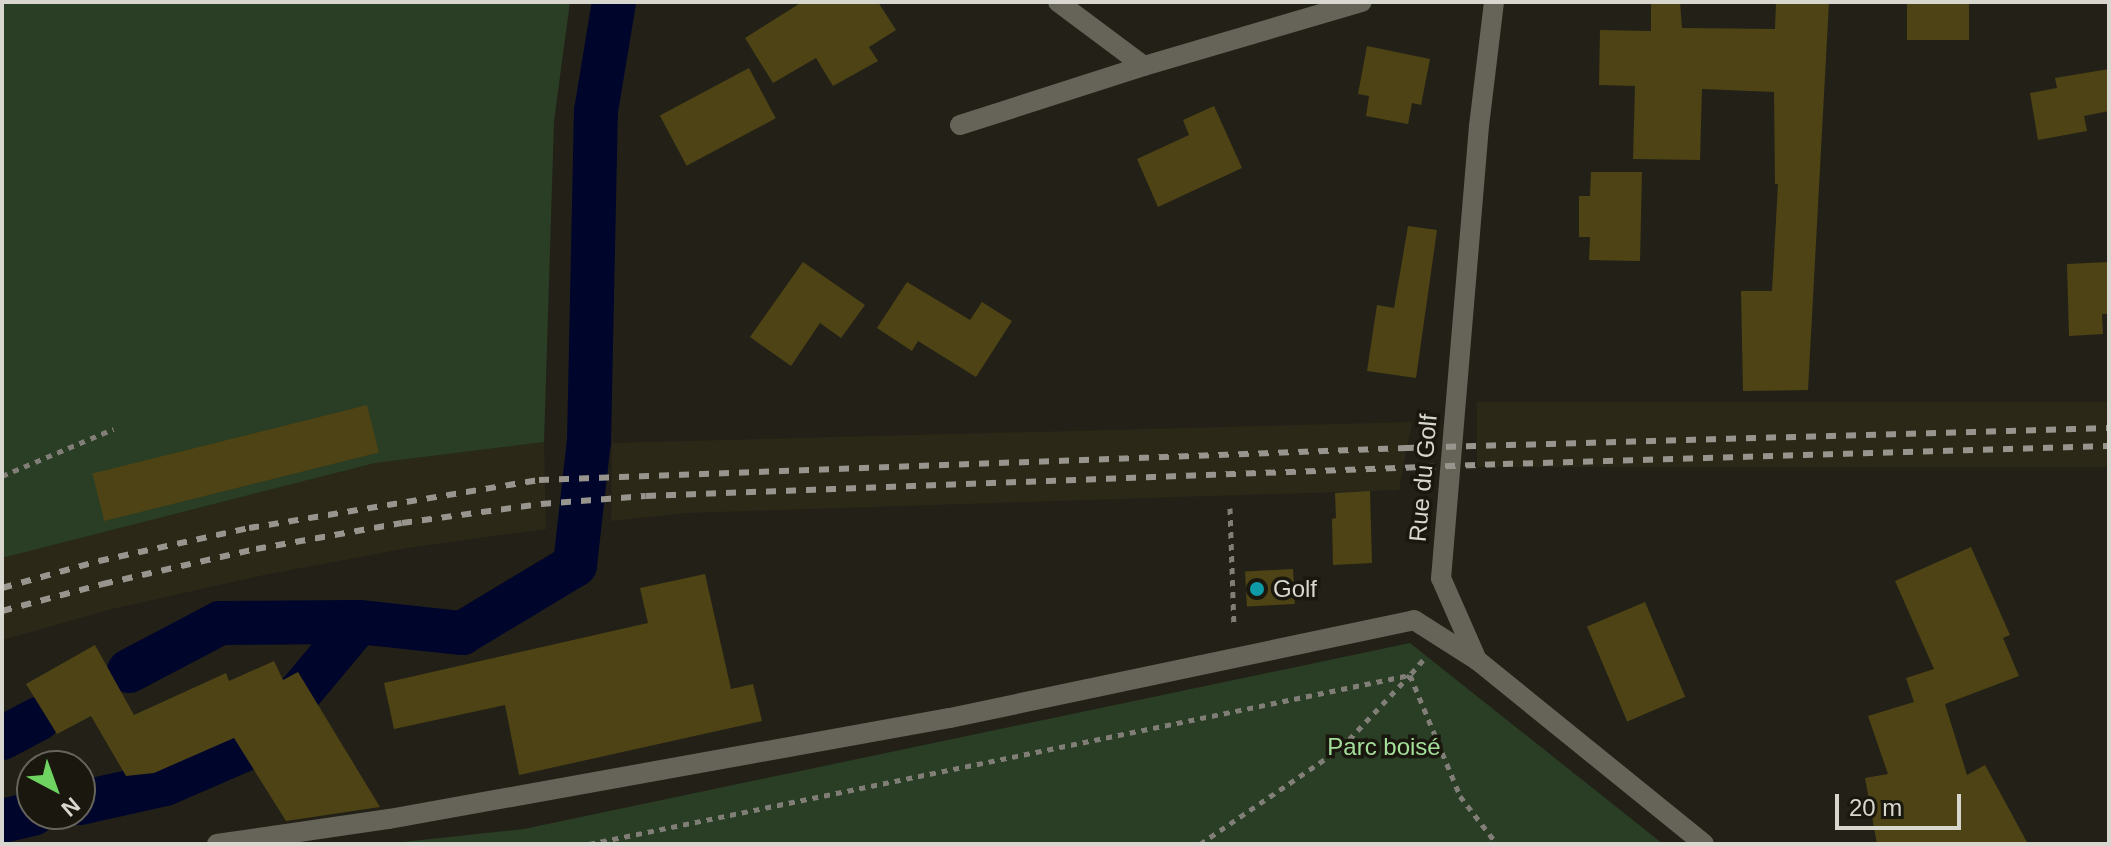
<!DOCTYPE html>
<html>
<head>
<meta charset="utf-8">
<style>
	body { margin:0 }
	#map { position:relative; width:2111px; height:846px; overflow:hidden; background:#232117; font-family:Helvetica,sans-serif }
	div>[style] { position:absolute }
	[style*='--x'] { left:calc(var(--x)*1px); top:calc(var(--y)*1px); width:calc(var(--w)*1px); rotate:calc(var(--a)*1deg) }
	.built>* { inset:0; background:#2b2818; transform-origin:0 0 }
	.green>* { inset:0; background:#293e25 }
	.canal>* { height:44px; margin:-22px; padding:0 22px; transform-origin:22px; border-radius:22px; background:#00052c }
	.building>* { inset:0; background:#4d4315; transform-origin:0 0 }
	.path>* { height:5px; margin-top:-2.5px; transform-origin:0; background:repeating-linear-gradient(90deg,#807e76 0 6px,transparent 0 12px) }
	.minor>* { height:20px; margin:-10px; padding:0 10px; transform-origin:10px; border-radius:10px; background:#666459 }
	.rail>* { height:6px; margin-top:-3px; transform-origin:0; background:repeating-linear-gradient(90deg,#97958d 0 10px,transparent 0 20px) }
	.dots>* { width:22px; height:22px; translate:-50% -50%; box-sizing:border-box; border:4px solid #1a180e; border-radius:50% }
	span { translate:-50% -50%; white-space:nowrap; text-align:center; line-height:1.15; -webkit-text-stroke:7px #1a180e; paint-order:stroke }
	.street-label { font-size:24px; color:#d7d6cf }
	.poi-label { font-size:24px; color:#d7d6cf }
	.left { translate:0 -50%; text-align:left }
	.park-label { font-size:24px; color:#a4df9a }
	.frame { position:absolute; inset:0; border:4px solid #d7d6cf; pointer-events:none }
	.north { position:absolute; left:16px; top:750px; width:80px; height:80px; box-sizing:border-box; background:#1a180e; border:2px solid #66645b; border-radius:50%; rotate:139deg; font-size:22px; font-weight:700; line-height:32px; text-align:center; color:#d7d6cf }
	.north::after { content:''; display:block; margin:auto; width:28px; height:36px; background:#6ed360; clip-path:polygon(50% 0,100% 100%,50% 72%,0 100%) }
	.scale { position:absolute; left:1835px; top:794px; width:126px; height:36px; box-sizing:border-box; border:4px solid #d7d6cf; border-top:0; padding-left:10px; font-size:24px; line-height:28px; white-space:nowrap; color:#d7d6cf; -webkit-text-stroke:6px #1a180e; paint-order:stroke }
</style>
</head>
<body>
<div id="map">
	<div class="built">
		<div style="left:2109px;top:402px;width:65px;height:632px;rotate:90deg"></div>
		<div style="clip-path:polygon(1412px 422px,1399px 490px,685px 513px,611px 521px,612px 443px)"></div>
		<div style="clip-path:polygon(544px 442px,546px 529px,413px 547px,264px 575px,112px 609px,2px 640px,2px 558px,375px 463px)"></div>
	</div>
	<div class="green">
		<div style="clip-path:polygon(2px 2px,570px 2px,554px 121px,544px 442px,375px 463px,2px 558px)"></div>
		<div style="clip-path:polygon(1410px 643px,1663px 844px,384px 844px,524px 829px)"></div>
	</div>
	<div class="canal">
		<div style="--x:129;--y:671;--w:103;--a:-27.8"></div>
		<div style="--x:220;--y:623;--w:139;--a:-0.4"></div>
		<div style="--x:359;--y:622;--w:104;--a:6.1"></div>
		<div style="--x:462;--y:633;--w:132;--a:-31"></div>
		<div style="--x:575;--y:565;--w:125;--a:-83.6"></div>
		<div style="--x:589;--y:441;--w:330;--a:-88.8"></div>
		<div style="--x:596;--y:111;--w:110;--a:-80.6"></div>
		<div style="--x:2;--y:738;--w:41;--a:-27.8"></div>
		<div style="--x:80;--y:803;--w:87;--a:-12.6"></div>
		<div style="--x:165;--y:784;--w:100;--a:-23.5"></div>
		<div style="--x:257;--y:744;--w:159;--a:-50.1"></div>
		<div style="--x:2;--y:821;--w:32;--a:-13"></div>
	</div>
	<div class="building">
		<div style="clip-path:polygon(802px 2px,878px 2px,896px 30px,869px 47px,878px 61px,833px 86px,816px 58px,773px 83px,745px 38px)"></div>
		<div style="clip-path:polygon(1651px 2px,1680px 2px,1682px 28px,1775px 29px,1776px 2px,1829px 2px,1808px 390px,1743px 391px,1741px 291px,1772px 291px,1778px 184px,1775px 184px,1774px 92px,1702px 89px,1700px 160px,1633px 159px,1635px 86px,1599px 85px,1600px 30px,1651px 31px)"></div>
		<div style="left:1907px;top:2px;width:62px;height:38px"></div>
		<div style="clip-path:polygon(1367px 46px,1430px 59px,1421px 105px,1412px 103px,1408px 124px,1366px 116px,1369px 96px,1358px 94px)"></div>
		<div style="left:749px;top:68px;width:57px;height:101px;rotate:62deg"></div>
		<div style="clip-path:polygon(2109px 69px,2109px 111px,2084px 116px,2087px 131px,2038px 140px,2030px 93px,2057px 88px,2055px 78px)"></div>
		<div style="clip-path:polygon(1214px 106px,1242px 168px,1158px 207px,1137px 159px,1189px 135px,1183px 120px)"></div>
		<div style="clip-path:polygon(1591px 172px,1642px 172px,1640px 261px,1589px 260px,1590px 237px,1579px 237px,1579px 196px,1590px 196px)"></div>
		<div style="clip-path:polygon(1408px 226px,1437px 230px,1416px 378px,1367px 371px,1377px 305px,1394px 308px)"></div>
		<div style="clip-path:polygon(803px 262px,865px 305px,841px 338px,820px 323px,791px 366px,750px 337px)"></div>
		<div style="clip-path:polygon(2109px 262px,2109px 314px,2102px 314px,2103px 334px,2069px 336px,2067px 264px)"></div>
		<div style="clip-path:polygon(907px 282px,970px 320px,982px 302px,1012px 321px,976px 377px,918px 341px,912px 351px,877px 328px)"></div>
		<div style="left:367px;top:405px;width:49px;height:283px;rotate:76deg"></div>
		<div style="clip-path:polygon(1370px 491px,1372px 563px,1333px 565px,1332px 519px,1336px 518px,1335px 493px)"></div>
		<div style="clip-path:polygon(1971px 547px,2010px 635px,2003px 638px,2019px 676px,1945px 704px,1967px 775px,1985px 765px,2028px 844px,1877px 844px,1865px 778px,1888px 774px,1868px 716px,1914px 702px,1906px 678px,1934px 669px,1895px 581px)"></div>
		<div style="left:1293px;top:569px;width:35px;height:48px;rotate:87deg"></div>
		<div style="clip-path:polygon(705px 574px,731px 689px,753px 684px,762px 721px,519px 775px,505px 705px,394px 729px,384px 683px,648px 623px,640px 588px)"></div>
		<div style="left:1645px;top:602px;width:103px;height:63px;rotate:67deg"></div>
		<div style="clip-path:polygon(95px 645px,134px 715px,226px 673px,229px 681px,274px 661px,283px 680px,298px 672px,380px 807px,286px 821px,234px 738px,154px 773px,126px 776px,91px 716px,57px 734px,26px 684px)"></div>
	</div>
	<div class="path">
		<div style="--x:2;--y:476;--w:121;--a:-22.9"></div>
		<div style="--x:1230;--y:508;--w:119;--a:88.1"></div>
		<div style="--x:1423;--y:660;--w:20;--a:131"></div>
		<div style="--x:1410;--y:675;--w:131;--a:67.5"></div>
		<div style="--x:1460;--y:796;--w:61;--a:52.4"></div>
		<div style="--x:589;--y:844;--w:838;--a:-11.63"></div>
		<div style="--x:1200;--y:844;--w:171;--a:-34.2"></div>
		<div style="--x:1341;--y:748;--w:100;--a:-46.6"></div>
	</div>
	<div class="minor">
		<div style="--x:1058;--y:2;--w:107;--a:36.7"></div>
		<div style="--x:1144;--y:66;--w:227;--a:-16.4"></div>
		<div style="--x:1494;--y:2;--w:125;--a:96.9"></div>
		<div style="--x:1479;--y:126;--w:454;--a:94.8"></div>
		<div style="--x:1441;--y:578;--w:90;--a:66.3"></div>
		<div style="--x:1477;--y:660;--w:292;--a:39"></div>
		<div style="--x:960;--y:125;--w:193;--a:-17.8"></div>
		<div style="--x:217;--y:844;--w:174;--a:-8.3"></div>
		<div style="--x:389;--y:819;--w:570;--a:-10.21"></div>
		<div style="--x:950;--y:718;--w:474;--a:-11.9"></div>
		<div style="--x:1414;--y:620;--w:75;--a:32.4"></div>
	</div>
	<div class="rail">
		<div style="--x:2;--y:588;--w:101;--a:-15.6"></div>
		<div style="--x:99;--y:561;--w:154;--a:-12.4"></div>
		<div style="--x:249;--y:528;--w:294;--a:-9.4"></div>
		<div style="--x:539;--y:480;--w:868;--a:-2.11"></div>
		<div style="--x:1406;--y:448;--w:703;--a:-1.63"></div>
		<div style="--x:2;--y:611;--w:105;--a:-15"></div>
		<div style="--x:103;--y:584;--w:157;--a:-12.9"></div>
		<div style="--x:256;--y:549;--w:148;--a:-10.1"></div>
		<div style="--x:402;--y:523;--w:140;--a:-7.8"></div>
		<div style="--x:541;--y:504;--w:105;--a:-4.4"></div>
		<div style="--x:646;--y:496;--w:858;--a:-2.14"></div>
		<div style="--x:1503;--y:464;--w:606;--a:-1.7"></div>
	</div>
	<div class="dots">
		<div style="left:1257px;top:589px;background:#0f9aa8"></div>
	</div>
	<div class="street-label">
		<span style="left:1423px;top:478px;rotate:-85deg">Rue du Golf</span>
	</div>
	<div class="poi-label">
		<span class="left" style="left:1273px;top:589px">Golf</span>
	</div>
	<div class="park-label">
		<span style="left:1384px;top:747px">Parc boisé</span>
	</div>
	<div class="frame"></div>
	<div class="north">N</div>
	<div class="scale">20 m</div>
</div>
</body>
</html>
